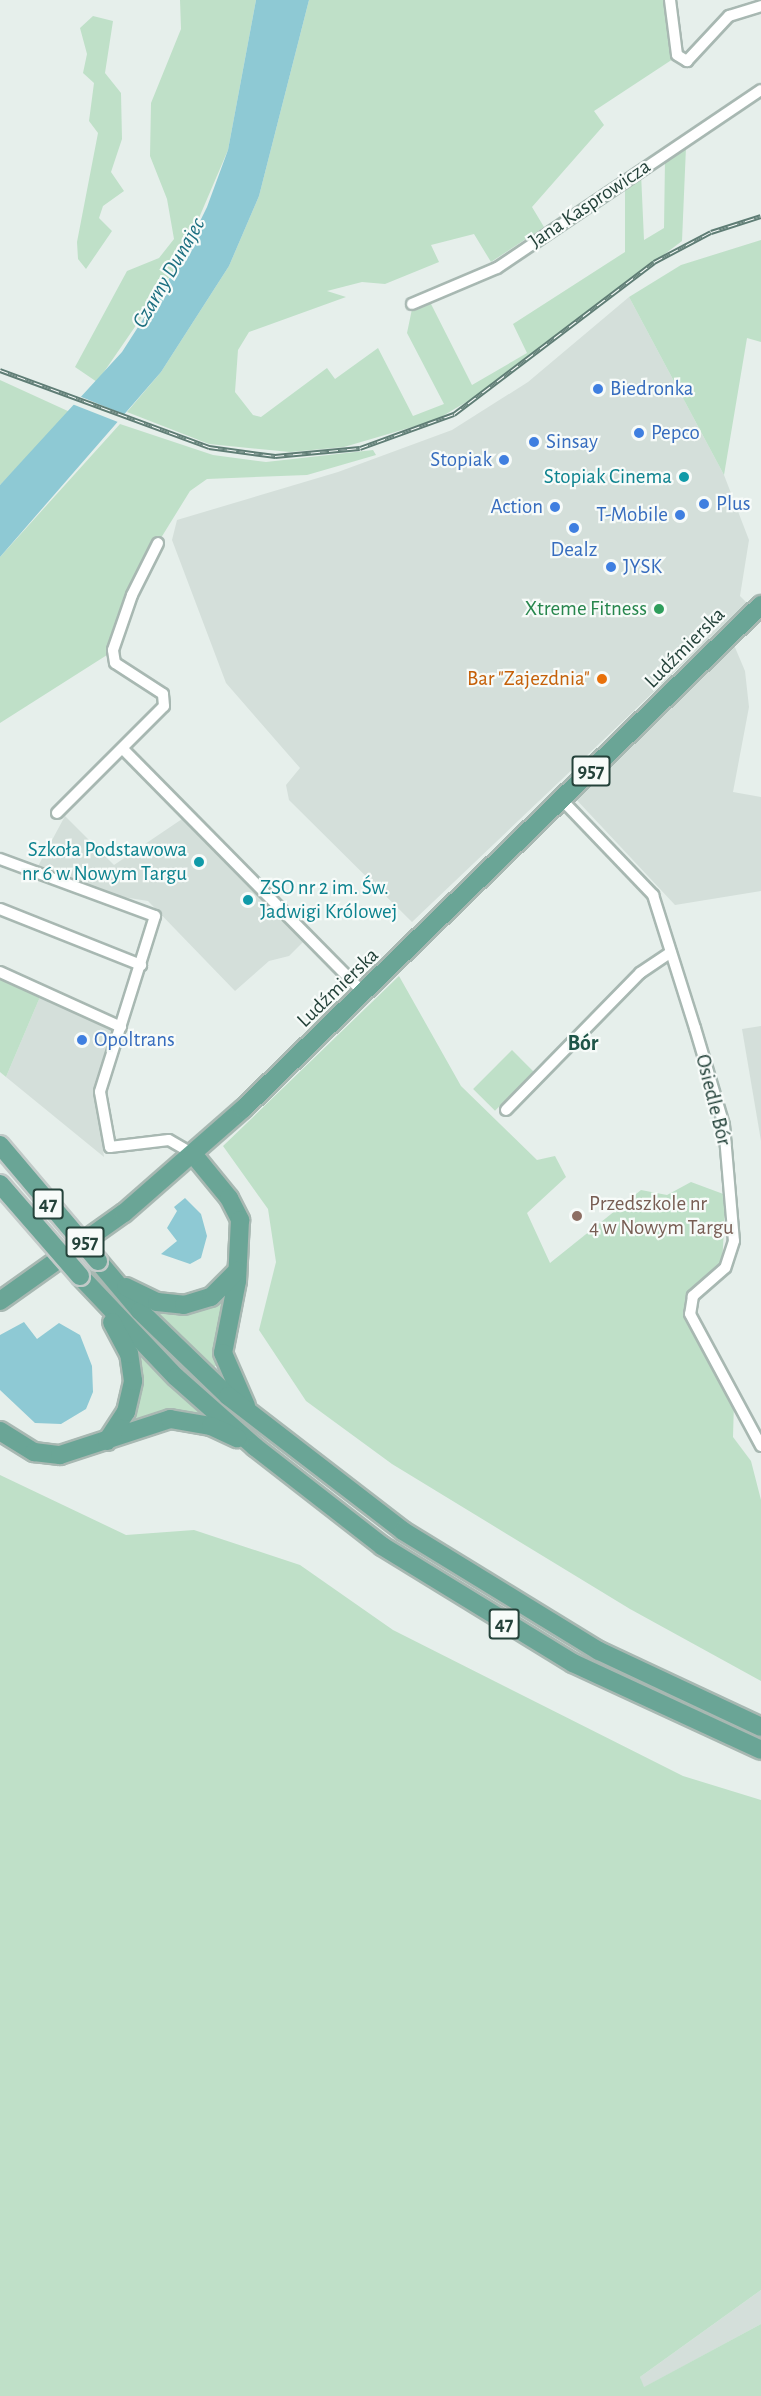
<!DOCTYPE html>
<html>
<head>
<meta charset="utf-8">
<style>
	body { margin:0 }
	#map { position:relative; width:761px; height:2396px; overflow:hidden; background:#e6efeb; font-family:"Alegreya Sans",sans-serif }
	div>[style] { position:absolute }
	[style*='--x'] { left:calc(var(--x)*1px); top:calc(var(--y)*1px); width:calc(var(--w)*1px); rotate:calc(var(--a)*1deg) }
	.built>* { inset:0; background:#d4dfda }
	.green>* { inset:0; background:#bfe0c8; transform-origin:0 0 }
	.water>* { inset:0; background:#8ec9d4 }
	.pier>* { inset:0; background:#e6efeb }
	.roads { filter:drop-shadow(2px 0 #a8b8b2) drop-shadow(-2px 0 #a8b8b2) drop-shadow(0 2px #a8b8b2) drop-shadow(0 -2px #a8b8b2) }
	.street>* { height:10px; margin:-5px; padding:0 5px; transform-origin:5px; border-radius:5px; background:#fff }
	.primary>* { height:18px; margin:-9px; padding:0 9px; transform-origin:9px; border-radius:9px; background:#6aa596 }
	.rail>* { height:5px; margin-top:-2.5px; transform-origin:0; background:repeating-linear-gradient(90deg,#f7fbf9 0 9px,#5f7d75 0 18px); box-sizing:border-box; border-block:2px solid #5f7d75 }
	.bridges { filter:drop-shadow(2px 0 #c2cac8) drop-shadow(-2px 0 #c2cac8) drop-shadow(0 2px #c2cac8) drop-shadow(0 -2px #c2cac8) }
	.primary-bridge>* { height:18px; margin:-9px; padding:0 9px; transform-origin:9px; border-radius:9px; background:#6aa596 }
	.dots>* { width:16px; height:16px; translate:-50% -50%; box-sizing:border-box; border:3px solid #f7fbf9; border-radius:50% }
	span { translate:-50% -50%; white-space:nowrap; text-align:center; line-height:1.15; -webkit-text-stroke:4.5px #f7fbf9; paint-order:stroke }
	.shield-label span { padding:2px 4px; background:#f7fbf9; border:2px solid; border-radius:4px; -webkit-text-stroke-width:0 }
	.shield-label { font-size:20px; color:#24423a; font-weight:700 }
	.street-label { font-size:21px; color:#24423a }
	.shop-label { font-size:21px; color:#366cbe }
	.left { translate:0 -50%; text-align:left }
	.right { translate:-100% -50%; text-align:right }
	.culture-label { font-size:21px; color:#0d838f }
	.leisure-label { font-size:21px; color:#27864d }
	.food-label { font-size:21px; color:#c56008 }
	.education-label { font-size:21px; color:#785e54 }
	.water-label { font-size:22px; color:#1c6f80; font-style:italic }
	.neighbourhood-label { font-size:22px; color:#1f5548; font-weight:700 }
</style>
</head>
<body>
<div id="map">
	<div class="built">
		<div style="clip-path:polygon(629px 297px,724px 475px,749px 540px,740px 596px,747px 603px,412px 922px,289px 800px,286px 785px,300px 768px,226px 683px,172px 540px,177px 520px,338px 472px,452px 430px,528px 382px)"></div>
		<div style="clip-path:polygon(734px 645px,745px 671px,749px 707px,733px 792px,761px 797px,761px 891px,675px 905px,573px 796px)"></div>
		<div style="clip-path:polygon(65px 816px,114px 865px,185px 817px,304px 941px,289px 956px,269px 961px,235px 991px,148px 901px,104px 894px,37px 868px)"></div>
		<div style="clip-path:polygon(40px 997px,115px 1030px,95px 1086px,104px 1157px,6px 1077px)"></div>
		<div style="clip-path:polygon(761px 1026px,761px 1141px,742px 1029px)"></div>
		<div style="clip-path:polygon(761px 2290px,761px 2324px,643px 2388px,640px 2377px)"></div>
	</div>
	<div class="green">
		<div style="clip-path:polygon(180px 0,256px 0,228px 150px,181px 260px,97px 382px,75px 367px,127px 271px,159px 258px,174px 239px,167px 199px,150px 156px,151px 103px,181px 29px)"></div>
		<div style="clip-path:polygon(309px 0,665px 0,673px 59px,594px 111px,604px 125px,532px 207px,544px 227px,491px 262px,474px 234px,431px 245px,439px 262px,385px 284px,362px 282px,327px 291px,346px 297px,249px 332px,238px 350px,235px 392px,253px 415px,261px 417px,327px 368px,335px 379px,378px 348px,413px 416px,444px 404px,407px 333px,412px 309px,430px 302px,472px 385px,527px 353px,513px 324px,625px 252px,625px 184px,641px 173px,644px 240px,664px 228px,665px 159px,686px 147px,682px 241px,478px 395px,436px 420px,344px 447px,290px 452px,209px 444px,127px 412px,161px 372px,229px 266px,259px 196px)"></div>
		<div style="clip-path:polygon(93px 16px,113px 21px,105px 73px,121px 93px,122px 139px,111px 172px,124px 191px,103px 206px,99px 218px,112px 231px,86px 269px,78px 259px,77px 242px,98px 133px,89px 121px,94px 83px,83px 73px,87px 54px,80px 28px)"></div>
		<div style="clip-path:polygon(761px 240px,761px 342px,747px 338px,724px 475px,629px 297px,681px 265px)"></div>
		<div style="clip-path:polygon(0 380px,70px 412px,0 485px)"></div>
		<div style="clip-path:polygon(120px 424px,213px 455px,266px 462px,373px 450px,376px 455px,307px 475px,207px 479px,190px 491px,143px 567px,107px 655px,0 723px,0 557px)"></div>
		<div style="clip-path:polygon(399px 976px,461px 1086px,537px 1160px,555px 1156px,566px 1177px,527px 1213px,550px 1263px,641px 1190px,667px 1195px,691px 1182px,726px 1195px,722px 1264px,690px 1294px,684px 1312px,734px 1402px,733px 1437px,751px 1461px,761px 1500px,761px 1681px,630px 1609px,392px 1464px,306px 1401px,259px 1330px,276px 1262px,268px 1209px,223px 1146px)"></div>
		<div style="clip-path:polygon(0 979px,40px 997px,6px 1077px,0 1072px)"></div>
		<div style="left:512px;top:1050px;width:31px;height:55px;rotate:45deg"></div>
		<div style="clip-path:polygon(227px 1294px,214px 1342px,218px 1364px,212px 1369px,142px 1301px,199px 1311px)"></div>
		<div style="clip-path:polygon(135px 1349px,213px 1418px,175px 1412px,126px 1427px)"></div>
		<div style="clip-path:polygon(0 1475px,126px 1535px,194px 1530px,300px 1565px,393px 1630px,683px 1776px,761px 1800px,761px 2290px,640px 2377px,644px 2387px,761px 2324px,761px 2396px,0 2396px)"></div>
	</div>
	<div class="water">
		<div style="clip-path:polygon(256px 0,309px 0,259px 196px,229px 266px,161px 372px,0 557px,0 485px,122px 352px,181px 260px,207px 207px,228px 150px)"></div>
		<div style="clip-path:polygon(185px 1198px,201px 1214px,207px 1236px,201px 1258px,190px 1264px,161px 1254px,177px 1241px,167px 1228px,177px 1211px,174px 1207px)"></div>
		<div style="clip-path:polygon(24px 1322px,37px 1339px,59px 1323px,80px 1335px,92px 1366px,93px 1392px,86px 1409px,61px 1424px,35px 1423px,0 1390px,0 1335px)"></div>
	</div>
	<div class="pier">
		<div style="clip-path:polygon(79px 396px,128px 416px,123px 424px,72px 404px)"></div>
	</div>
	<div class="roads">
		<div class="street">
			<div style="--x:670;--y:0;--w:55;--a:82.7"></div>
			<div style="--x:677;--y:55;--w:12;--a:31"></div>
			<div style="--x:687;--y:61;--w:62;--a:-47"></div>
			<div style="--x:729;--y:16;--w:34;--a:-17"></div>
			<div style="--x:412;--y:304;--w:92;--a:-23"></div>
			<div style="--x:497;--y:268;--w:318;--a:-34"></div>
			<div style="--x:125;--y:751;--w:342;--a:45.4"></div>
			<div style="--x:562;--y:800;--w:132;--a:46.2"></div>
			<div style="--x:653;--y:895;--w:139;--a:72.5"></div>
			<div style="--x:695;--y:1028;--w:101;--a:73.4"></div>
			<div style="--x:724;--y:1125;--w:116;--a:85.1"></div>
			<div style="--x:734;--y:1241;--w:28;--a:108"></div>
			<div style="--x:725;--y:1268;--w:43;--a:138.8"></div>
			<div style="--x:693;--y:1296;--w:18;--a:99"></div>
			<div style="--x:690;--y:1314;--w:150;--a:61.7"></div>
			<div style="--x:57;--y:813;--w:151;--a:-45"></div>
			<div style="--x:164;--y:706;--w:12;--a:-95"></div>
			<div style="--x:163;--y:694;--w:57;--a:-147.1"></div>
			<div style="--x:115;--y:663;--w:13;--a:-99"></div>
			<div style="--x:113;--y:650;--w:58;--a:-70.9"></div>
			<div style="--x:132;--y:595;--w:58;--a:-63.4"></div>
			<div style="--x:0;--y:859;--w:165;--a:20.2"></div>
			<div style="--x:155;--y:916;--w:184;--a:107.4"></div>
			<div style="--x:100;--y:1092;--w:56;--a:79.7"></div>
			<div style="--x:110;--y:1147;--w:59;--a:-6.8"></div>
			<div style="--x:169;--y:1140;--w:28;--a:30"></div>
			<div style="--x:0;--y:909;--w:152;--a:21.7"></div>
			<div style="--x:0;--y:972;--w:133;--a:24.4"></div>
			<div style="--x:506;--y:1110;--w:192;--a:-45.6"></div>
			<div style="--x:640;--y:973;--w:37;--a:-34"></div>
		</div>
		<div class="primary">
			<div style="--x:193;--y:1154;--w:57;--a:50.7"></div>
			<div style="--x:229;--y:1198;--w:25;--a:63"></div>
			<div style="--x:240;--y:1220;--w:61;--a:92.8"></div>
			<div style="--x:237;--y:1281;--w:73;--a:101"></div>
			<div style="--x:223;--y:1353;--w:58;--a:66.5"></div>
			<div style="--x:98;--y:1261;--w:65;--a:50"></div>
			<div style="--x:140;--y:1311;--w:122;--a:44"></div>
			<div style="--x:228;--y:1396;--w:221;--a:37.6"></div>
			<div style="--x:403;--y:1531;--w:230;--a:31.5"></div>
			<div style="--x:599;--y:1651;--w:179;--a:25.1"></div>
			<div style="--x:80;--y:1276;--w:139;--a:46.5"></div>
			<div style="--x:176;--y:1377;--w:106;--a:41.5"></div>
			<div style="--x:255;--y:1447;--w:161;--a:37.9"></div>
			<div style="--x:382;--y:1546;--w:224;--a:31.5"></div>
			<div style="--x:573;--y:1663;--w:207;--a:24.8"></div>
			<div style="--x:126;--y:1287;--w:34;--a:26"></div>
			<div style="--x:157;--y:1302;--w:27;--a:6"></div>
			<div style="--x:184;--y:1305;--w:28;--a:-17"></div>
			<div style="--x:211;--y:1297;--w:37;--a:-45"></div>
			<div style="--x:0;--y:1301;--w:152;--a:-35.4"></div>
			<div style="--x:124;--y:1213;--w:158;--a:-41.2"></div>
			<div style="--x:243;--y:1109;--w:723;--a:-44.22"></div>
			<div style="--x:0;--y:1431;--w:40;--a:32"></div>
			<div style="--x:34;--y:1452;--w:26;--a:7"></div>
			<div style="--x:60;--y:1455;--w:116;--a:-18.1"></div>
			<div style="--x:170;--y:1419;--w:42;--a:9.7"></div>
			<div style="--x:211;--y:1426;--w:29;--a:25"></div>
			<div style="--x:107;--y:1441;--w:35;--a:-57"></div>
			<div style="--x:126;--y:1412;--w:32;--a:-77"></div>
			<div style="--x:133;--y:1381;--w:27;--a:-98"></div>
			<div style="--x:129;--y:1354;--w:36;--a:-118"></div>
		</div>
	</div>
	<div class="rail">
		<div style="--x:0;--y:370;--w:223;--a:20.2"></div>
		<div style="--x:209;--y:447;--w:67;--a:7.8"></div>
		<div style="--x:275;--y:456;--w:85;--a:-5.4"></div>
		<div style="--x:360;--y:448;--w:100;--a:-19.9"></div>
		<div style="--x:454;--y:414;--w:251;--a:-37.2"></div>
		<div style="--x:654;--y:262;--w:64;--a:-27.8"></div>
		<div style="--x:711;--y:232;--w:52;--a:-17.7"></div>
	</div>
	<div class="bridges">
		<div class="primary-bridge">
			<div style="--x:0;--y:1145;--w:152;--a:49.8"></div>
			<div style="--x:0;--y:1184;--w:122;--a:49"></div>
		</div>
	</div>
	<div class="dots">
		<div style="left:598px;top:389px;background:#3f7fe0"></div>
		<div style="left:639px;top:433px;background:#3f7fe0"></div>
		<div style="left:534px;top:442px;background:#3f7fe0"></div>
		<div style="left:504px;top:460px;background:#3f7fe0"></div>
		<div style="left:684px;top:477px;background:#0f9aa8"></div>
		<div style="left:704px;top:504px;background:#3f7fe0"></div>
		<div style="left:555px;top:507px;background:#3f7fe0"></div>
		<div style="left:680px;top:515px;background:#3f7fe0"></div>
		<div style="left:574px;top:528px;background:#3f7fe0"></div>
		<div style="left:611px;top:567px;background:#3f7fe0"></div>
		<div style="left:659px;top:609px;background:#2e9e5b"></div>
		<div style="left:602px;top:679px;background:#e8710a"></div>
		<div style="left:199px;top:862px;background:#0f9aa8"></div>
		<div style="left:248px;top:900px;background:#0f9aa8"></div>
		<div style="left:82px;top:1040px;background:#3f7fe0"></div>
		<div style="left:577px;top:1216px;background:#8d6e63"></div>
	</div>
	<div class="shield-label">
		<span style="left:591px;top:771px">957</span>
		<span style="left:48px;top:1204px">47</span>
		<span style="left:85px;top:1242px">957</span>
		<span style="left:504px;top:1624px">47</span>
	</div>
	<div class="street-label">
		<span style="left:590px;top:204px;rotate:-34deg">Jana Kasprowicza</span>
		<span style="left:685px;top:648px;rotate:-45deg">Ludźmierska</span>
		<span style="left:338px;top:988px;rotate:-44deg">Ludźmierska</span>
		<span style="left:713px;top:1100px;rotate:76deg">Osiedle Bór</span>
	</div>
	<div class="shop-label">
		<span class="left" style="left:610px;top:389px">Biedronka</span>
		<span class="left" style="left:651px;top:433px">Pepco</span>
		<span class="left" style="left:546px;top:442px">Sinsay</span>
		<span class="right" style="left:492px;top:460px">Stopiak</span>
		<span class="left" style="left:716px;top:504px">Plus</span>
		<span class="right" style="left:543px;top:507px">Action</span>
		<span class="right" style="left:668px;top:515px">T-Mobile</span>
		<span style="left:574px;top:550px">Dealz</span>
		<span class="left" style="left:623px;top:567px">JYSK</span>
		<span class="left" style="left:94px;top:1040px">Opoltrans</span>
	</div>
	<div class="culture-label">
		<span class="right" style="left:672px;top:477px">Stopiak Cinema</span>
		<span class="right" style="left:187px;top:862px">Szkoła Podstawowa<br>nr 6 w Nowym Targu</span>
		<span class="left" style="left:260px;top:900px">ZSO nr 2 im. Św.<br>Jadwigi Królowej</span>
	</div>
	<div class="leisure-label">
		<span class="right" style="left:647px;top:609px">Xtreme Fitness</span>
	</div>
	<div class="food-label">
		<span class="right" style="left:590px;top:679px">Bar "Zajezdnia"</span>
	</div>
	<div class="education-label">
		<span class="left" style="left:589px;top:1216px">Przedszkole nr<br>4 w Nowym Targu</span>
	</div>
	<div class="water-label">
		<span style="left:169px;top:273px;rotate:-60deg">Czarny Dunajec</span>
	</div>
	<div class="neighbourhood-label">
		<span style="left:583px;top:1044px">Bór</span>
	</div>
</div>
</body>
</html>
